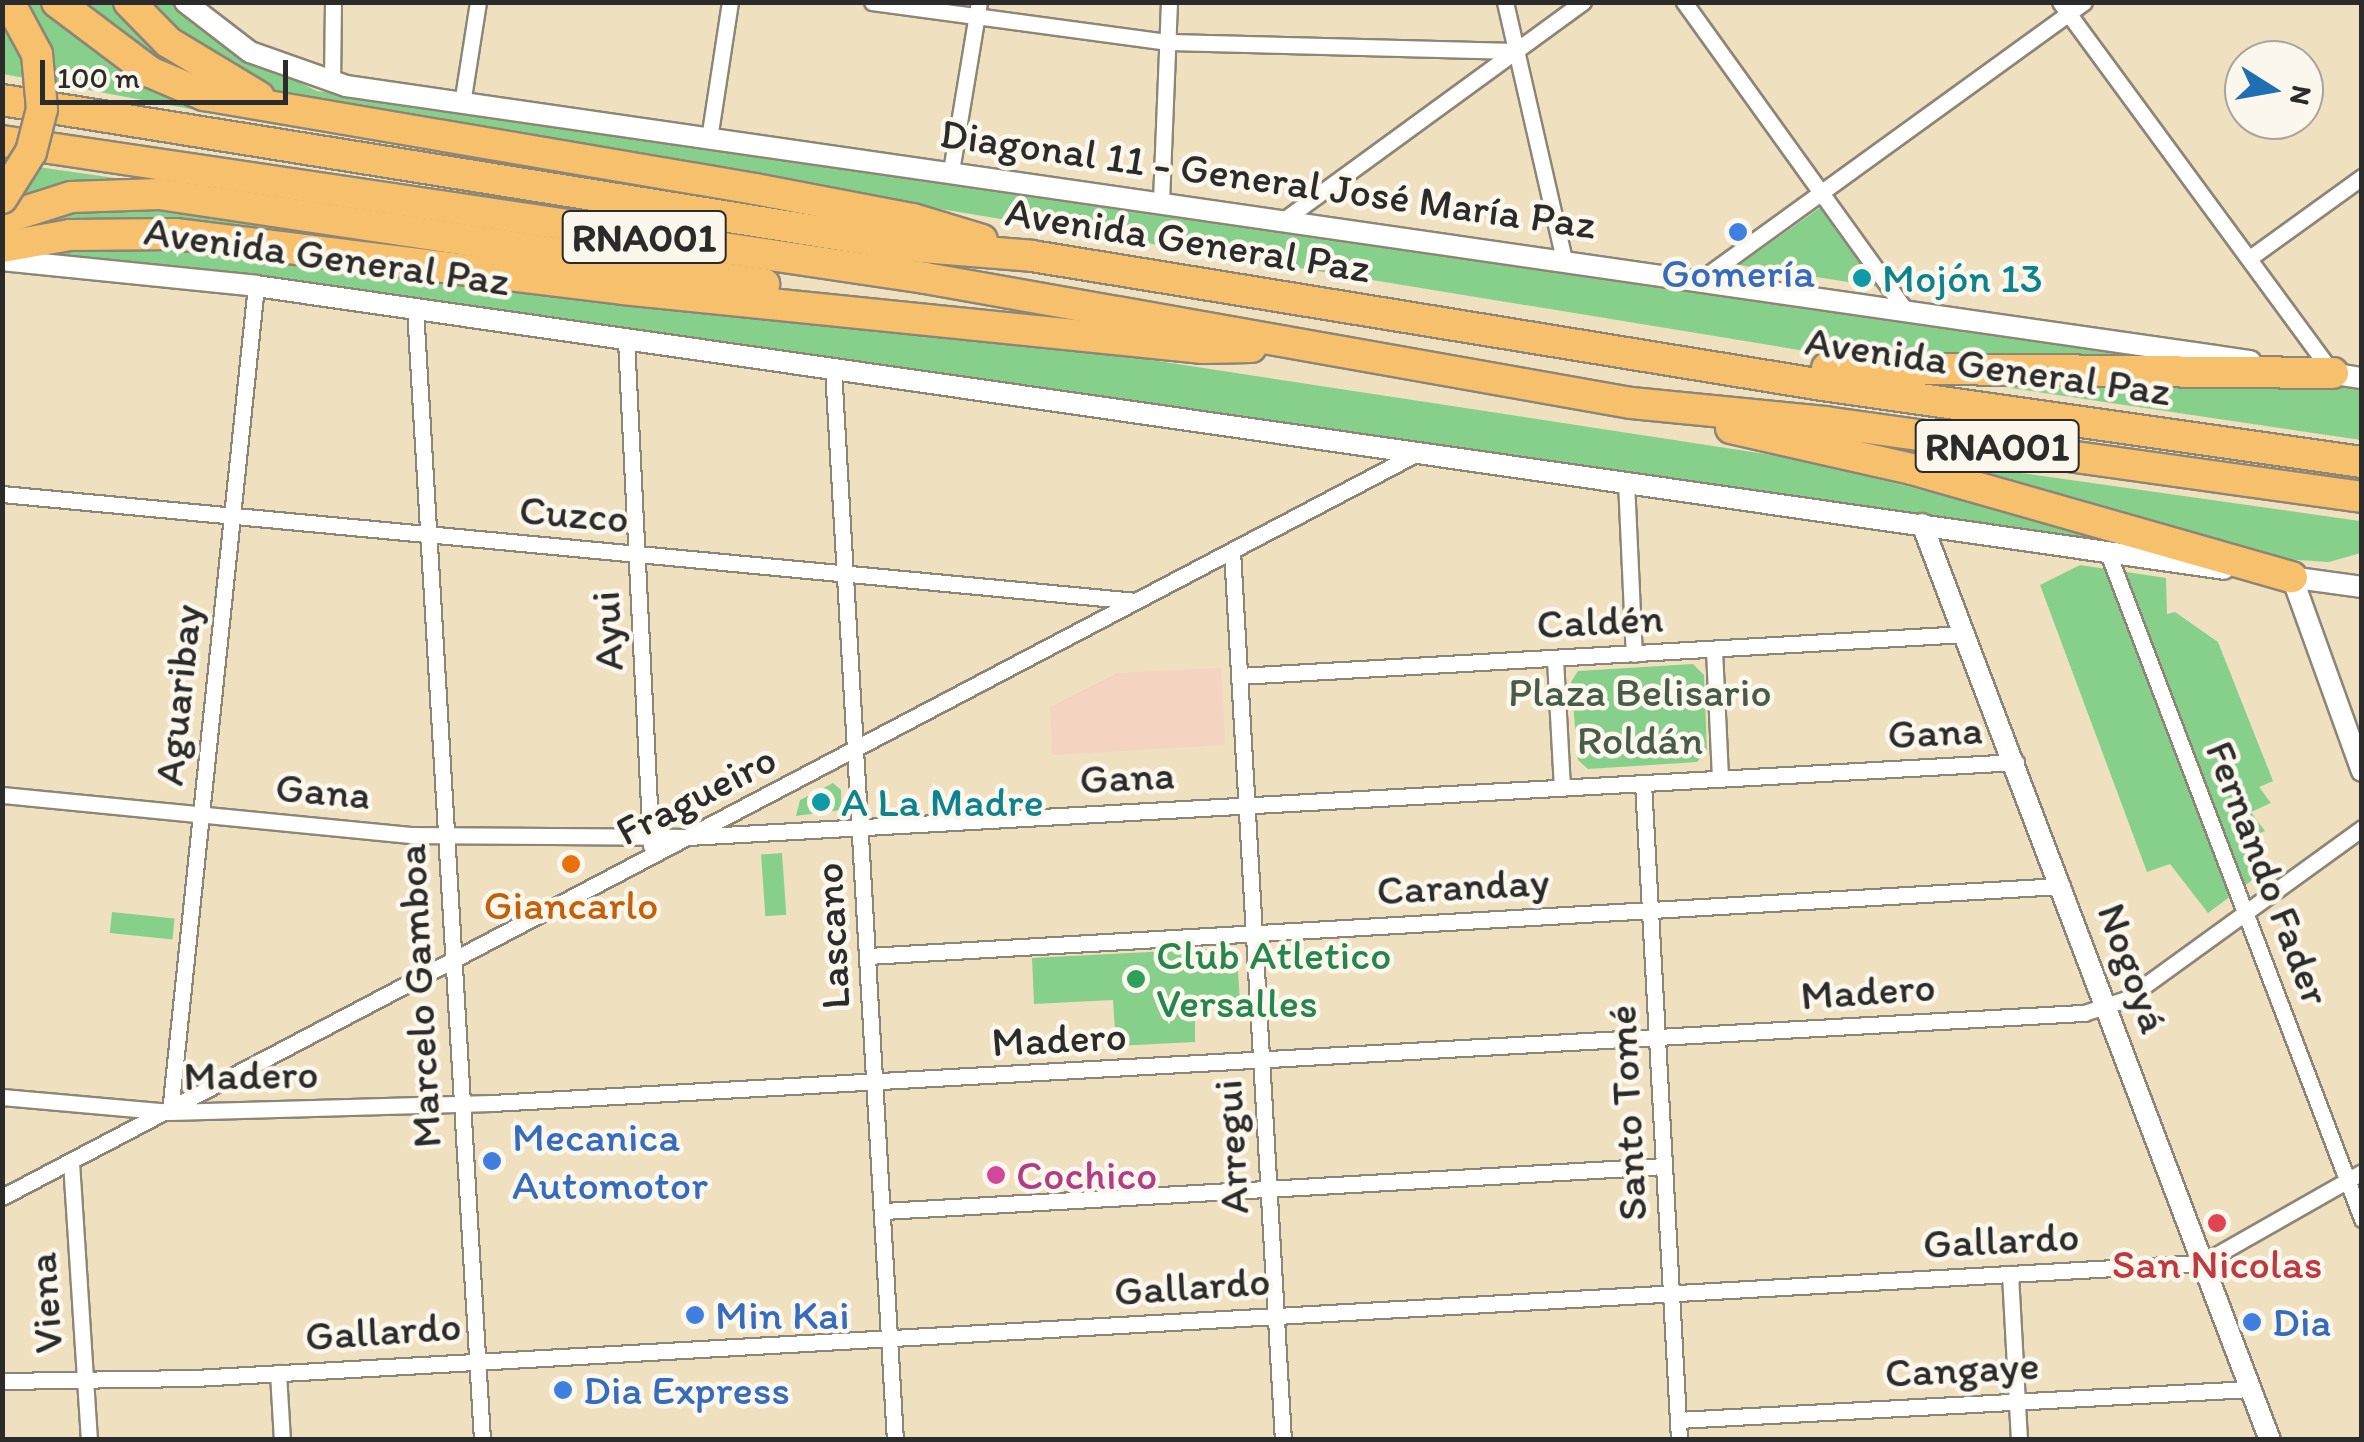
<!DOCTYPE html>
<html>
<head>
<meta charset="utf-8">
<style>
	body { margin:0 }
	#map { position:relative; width:2364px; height:1442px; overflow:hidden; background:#efe0c0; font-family:Itim,sans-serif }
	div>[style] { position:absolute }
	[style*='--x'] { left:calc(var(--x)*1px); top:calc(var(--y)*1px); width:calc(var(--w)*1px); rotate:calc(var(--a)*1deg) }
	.built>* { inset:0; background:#f4d3c0 }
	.green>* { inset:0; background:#87d08c; transform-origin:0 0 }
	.roads { filter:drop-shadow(2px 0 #8d8676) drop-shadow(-2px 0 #8d8676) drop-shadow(0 2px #8d8676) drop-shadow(0 -2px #8d8676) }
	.minor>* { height:15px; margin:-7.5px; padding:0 7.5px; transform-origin:7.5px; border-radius:7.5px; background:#fff }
	.tertiary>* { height:20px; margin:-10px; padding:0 10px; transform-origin:10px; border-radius:10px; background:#fff }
	.motorway>* { height:30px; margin:-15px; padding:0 15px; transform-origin:15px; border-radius:15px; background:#f7c06c }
	.bridges { filter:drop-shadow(2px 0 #8d8676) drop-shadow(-2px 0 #8d8676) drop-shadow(0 2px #8d8676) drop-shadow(0 -2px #8d8676) }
	.motorway-bridge>* { height:30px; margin:-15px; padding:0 15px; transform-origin:15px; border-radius:15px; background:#f7c06c }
	.dots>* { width:28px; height:28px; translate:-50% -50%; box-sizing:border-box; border:5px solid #fbf7ec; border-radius:50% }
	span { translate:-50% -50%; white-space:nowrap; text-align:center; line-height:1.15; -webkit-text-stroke:9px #fbf7ec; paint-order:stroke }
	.shield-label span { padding:2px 8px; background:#fbf7ec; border:2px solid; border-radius:8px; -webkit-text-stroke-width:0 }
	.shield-label { font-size:40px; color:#2b2b2b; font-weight:700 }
	.street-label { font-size:42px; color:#2b2b2b }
	.shop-label { font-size:42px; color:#366cbe }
	.left { translate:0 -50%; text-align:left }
	.culture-label { font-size:42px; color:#0d838f }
	.park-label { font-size:42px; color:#475d48 }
	.food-label { font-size:42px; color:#c56008 }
	.leisure-label { font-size:42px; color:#27864d }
	.hotel-label { font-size:42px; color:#b23c85 }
	.health-label { font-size:42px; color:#be3a42 }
	.frame { position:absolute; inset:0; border:5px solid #2b2b2b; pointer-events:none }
	.north { position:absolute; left:2224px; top:40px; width:100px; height:100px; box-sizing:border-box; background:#fbf7ec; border:2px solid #a8a59f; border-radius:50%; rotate:101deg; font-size:28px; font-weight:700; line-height:40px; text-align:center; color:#2b2b2b }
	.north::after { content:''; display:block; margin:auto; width:35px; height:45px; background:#1f6fb2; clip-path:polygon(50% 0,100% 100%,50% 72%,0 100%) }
	.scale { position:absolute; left:40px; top:60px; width:248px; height:45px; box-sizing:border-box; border:5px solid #2b2b2b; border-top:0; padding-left:12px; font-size:30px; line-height:35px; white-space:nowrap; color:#2b2b2b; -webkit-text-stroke:8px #fbf7ec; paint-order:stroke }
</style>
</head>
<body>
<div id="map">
	<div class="built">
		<div style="clip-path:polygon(1221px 668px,1225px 745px,1052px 755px,1050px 707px,1117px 673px)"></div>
	</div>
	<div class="green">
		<div style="clip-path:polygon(2px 3px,44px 3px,69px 24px,284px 121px,282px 126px,3px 74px)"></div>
		<div style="clip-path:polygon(76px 3px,122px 3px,192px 74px,145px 55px)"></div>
		<div style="clip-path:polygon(139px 3px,176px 3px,214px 40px,317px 91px,2240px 361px,1842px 357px,330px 109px,247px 82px)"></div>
		<div style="clip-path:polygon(3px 162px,108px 177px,197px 191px,3px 209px)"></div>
		<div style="clip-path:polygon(119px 202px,1798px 459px,2175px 553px,251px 274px,47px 255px,3px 229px,46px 212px)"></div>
		<div style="clip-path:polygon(1821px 207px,1880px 287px,1739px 265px)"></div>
		<div style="clip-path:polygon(2332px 379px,2361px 387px,2361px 440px,1963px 381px)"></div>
		<div style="clip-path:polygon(1951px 463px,2360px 521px,2361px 514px,2361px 553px,2329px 562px,2282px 559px,1950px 469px)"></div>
		<div style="clip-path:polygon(2080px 565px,2166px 578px,2167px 614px,2175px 612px,2218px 642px,2273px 781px,2259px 787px,2271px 803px,2251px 812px,2265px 831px,2246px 840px,2267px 869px,2208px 913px,2170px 864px,2147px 872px,2040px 585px)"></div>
		<div style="clip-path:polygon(1693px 664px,1704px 675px,1707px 751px,1697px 762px,1588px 769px,1578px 760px,1571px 682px,1578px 671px)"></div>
		<div style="clip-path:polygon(833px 783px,841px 790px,841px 810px,796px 816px,800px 800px)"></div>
		<div style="left:782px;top:853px;width:62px;height:21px;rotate:86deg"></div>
		<div style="left:112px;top:912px;width:63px;height:21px;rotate:6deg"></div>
		<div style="clip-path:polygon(1227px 948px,1237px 957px,1240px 1001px,1195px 1003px,1195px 1042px,1116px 1046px,1113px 1000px,1034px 1004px,1032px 958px)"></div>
	</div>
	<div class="roads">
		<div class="minor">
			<div style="--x:872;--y:2;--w:299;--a:7.7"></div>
			<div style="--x:1168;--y:42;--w:349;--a:1.5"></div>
			<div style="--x:1505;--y:2;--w:264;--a:77.1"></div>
			<div style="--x:1684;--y:2;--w:377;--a:54.3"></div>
			<div style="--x:2060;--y:2;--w:461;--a:53.7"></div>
			<div style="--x:332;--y:83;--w:81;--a:-89.3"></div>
			<div style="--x:462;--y:104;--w:103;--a:-81.1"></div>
			<div style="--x:709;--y:139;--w:139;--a:-81.3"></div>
			<div style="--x:951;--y:171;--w:171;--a:-80.6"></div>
			<div style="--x:1161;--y:201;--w:199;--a:-87.7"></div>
			<div style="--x:1285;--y:219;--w:369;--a:-36.1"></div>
			<div style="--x:2251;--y:257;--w:137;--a:-35.8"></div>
			<div style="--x:1703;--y:278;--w:470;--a:-35.9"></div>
			<div style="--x:415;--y:309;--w:1133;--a:86.61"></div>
			<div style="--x:626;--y:340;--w:506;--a:87.17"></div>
			<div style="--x:833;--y:369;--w:1073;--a:86.69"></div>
			<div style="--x:1626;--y:481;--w:173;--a:87.4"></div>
			<div style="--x:2;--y:494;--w:1138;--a:5.39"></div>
			<div style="--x:1232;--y:551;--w:890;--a:86.72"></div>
			<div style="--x:2108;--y:553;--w:713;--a:69.12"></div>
			<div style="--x:1714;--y:650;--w:129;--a:87.3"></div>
			<div style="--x:1555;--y:659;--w:128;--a:86.9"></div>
			<div style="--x:1239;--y:676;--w:727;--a:-3.31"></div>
			<div style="--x:1643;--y:783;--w:658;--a:86.86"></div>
			<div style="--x:2;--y:795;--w:413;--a:5.6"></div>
			<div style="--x:413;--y:835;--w:275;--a:0.4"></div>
			<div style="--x:688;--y:837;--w:1330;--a:-3.23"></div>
			<div style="--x:868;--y:956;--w:1196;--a:-3.36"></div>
			<div style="--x:2;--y:1097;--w:169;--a:5.1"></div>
			<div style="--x:170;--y:1112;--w:322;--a:-1.6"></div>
			<div style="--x:492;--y:1103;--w:1595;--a:-3.24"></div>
			<div style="--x:2084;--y:1013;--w:44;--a:-18.4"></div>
			<div style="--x:2126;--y:999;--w:291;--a:-35.9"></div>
			<div style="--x:170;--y:1112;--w:830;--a:-84.06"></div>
			<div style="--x:71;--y:1162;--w:279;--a:86.3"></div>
			<div style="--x:2;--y:1197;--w:1601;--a:-27.73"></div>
			<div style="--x:884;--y:1211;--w:781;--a:-3.3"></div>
			<div style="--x:2010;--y:1274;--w:166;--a:86.9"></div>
			<div style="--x:278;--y:1373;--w:67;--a:86.6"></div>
			<div style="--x:2;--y:1381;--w:193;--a:-0.9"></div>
			<div style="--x:195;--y:1378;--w:2010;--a:-3.28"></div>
			<div style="--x:2202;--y:1263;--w:184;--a:-29.6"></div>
			<div style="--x:1678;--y:1420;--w:574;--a:-3.1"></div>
		</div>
		<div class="tertiary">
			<div style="--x:185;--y:2;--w:82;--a:37.6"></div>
			<div style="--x:250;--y:52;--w:102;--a:19.5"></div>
			<div style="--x:346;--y:86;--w:1924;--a:8.22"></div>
			<div style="--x:2;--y:260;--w:255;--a:5.8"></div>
			<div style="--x:256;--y:286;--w:1988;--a:8.18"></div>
			<div style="--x:2323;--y:372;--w:39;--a:9"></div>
			<div style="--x:1922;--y:524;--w:980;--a:69.2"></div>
			<div style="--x:2282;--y:576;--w:81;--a:7.8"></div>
			<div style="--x:2292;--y:577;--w:206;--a:70.2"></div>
		</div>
		<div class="motorway">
			<div style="--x:57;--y:2;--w:116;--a:37"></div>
			<div style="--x:150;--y:72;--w:59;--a:23.1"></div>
			<div style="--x:204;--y:95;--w:559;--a:9.68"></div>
			<div style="--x:755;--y:189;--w:161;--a:10.8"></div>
			<div style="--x:913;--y:219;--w:72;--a:16.9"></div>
			<div style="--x:129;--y:2;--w:56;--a:45.7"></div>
			<div style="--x:168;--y:42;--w:106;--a:31.1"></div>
			<div style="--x:2;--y:100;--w:919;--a:9.14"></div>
			<div style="--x:909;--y:246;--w:123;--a:4.6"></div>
			<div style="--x:1032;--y:256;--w:800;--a:9.27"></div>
			<div style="--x:1822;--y:385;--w:545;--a:8.12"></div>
			<div style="--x:2;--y:141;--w:933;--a:8.44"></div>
			<div style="--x:925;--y:278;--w:717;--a:10.04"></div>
			<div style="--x:1631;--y:403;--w:195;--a:5.6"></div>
			<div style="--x:1825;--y:422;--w:542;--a:7.95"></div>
			<div style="--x:2;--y:219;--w:72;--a:-17.7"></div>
			<div style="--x:71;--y:197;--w:88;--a:-2"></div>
			<div style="--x:159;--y:194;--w:612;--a:8.46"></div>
			<div style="--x:2;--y:247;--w:69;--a:-10"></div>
			<div style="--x:70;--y:235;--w:105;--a:-0.5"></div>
			<div style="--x:175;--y:234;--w:451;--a:7"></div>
			<div style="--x:623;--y:289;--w:583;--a:5.81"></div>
			<div style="--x:1203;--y:348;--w:48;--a:-1.2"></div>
			<div style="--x:1827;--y:368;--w:506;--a:0.57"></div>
			<div style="--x:1731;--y:428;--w:186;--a:12.8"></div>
			<div style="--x:1912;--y:469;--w:395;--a:15.9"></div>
		</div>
	</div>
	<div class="bridges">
		<div class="motorway-bridge">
			<div style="--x:2;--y:198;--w:54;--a:-57.8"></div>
			<div style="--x:31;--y:152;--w:44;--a:-75.7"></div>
			<div style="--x:42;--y:109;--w:55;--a:-95.2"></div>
			<div style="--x:37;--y:54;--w:59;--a:-118.3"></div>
		</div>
	</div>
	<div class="dots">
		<div style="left:1738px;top:232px;background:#3f7fe0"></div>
		<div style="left:1862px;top:278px;background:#0f9aa8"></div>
		<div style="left:821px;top:802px;background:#0f9aa8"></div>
		<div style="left:571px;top:864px;background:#e8710a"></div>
		<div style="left:1136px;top:979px;background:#2e9e5b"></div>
		<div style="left:492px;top:1161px;background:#3f7fe0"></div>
		<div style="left:996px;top:1175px;background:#d1479c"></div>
		<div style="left:2217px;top:1223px;background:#e0444e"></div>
		<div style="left:695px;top:1315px;background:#3f7fe0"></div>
		<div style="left:2252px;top:1322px;background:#3f7fe0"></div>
		<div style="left:563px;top:1390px;background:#3f7fe0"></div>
	</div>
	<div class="shield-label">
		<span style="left:644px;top:237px">RNA001</span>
		<span style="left:1997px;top:446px">RNA001</span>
	</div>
	<div class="street-label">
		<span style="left:1268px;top:179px;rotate:8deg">Diagonal 11 - General José María Paz</span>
		<span style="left:1188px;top:240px;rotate:9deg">Avenida General Paz</span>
		<span style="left:327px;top:256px;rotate:8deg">Avenida General Paz</span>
		<span style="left:1988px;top:366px;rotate:8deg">Avenida General Paz</span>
		<span style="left:574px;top:514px;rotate:5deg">Cuzco</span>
		<span style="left:1600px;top:621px;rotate:-3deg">Caldén</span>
		<span style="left:607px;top:631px;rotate:-93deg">Ayui</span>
		<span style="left:178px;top:695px;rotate:-84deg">Aguaribay</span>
		<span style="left:1935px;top:732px;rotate:-3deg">Gana</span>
		<span style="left:1127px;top:777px;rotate:-3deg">Gana</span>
		<span style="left:323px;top:791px;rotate:5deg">Gana</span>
		<span style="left:696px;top:795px;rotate:-27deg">Fragueiro</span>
		<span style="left:2268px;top:873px;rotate:69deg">Fernando Fader</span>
		<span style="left:1463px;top:886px;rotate:-3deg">Caranday</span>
		<span style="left:832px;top:936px;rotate:-93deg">Lascano</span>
		<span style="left:2133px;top:968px;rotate:70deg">Nogoyá</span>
		<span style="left:1868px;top:991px;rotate:-4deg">Madero</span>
		<span style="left:419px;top:996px;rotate:-93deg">Marcelo Gamboa</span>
		<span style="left:1059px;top:1039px;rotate:-3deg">Madero</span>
		<span style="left:251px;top:1075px;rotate:-1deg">Madero</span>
		<span style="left:1627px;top:1113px;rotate:-93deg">Santo Tomé</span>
		<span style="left:1231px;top:1147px;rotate:-93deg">Arregui</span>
		<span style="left:2001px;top:1240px;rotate:-3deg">Gallardo</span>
		<span style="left:1192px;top:1286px;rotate:-4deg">Gallardo</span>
		<span style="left:45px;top:1303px;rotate:-94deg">Viena</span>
		<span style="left:383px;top:1331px;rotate:-4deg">Gallardo</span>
		<span style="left:1962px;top:1369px;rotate:-3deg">Cangaye</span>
	</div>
	<div class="shop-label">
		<span style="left:1738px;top:273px">Gomería</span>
		<span class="left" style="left:512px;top:1161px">Mecanica<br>Automotor</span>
		<span class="left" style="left:715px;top:1315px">Min Kai</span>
		<span class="left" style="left:2272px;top:1322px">Dia</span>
		<span class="left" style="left:583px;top:1390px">Dia Express</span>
	</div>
	<div class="culture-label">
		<span class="left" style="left:1882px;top:278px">Mojón 13</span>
		<span class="left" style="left:841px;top:802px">A La Madre</span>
	</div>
	<div class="park-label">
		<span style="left:1640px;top:716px">Plaza Belisario<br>Roldán</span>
	</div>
	<div class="food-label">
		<span style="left:571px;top:905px">Giancarlo</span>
	</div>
	<div class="leisure-label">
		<span class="left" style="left:1156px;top:979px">Club Atletico<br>Versalles</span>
	</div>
	<div class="hotel-label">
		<span class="left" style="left:1016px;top:1175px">Cochico</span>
	</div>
	<div class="health-label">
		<span style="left:2217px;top:1264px">San Nicolas</span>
	</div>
	<div class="frame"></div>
	<div class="north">N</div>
	<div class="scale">100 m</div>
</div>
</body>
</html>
